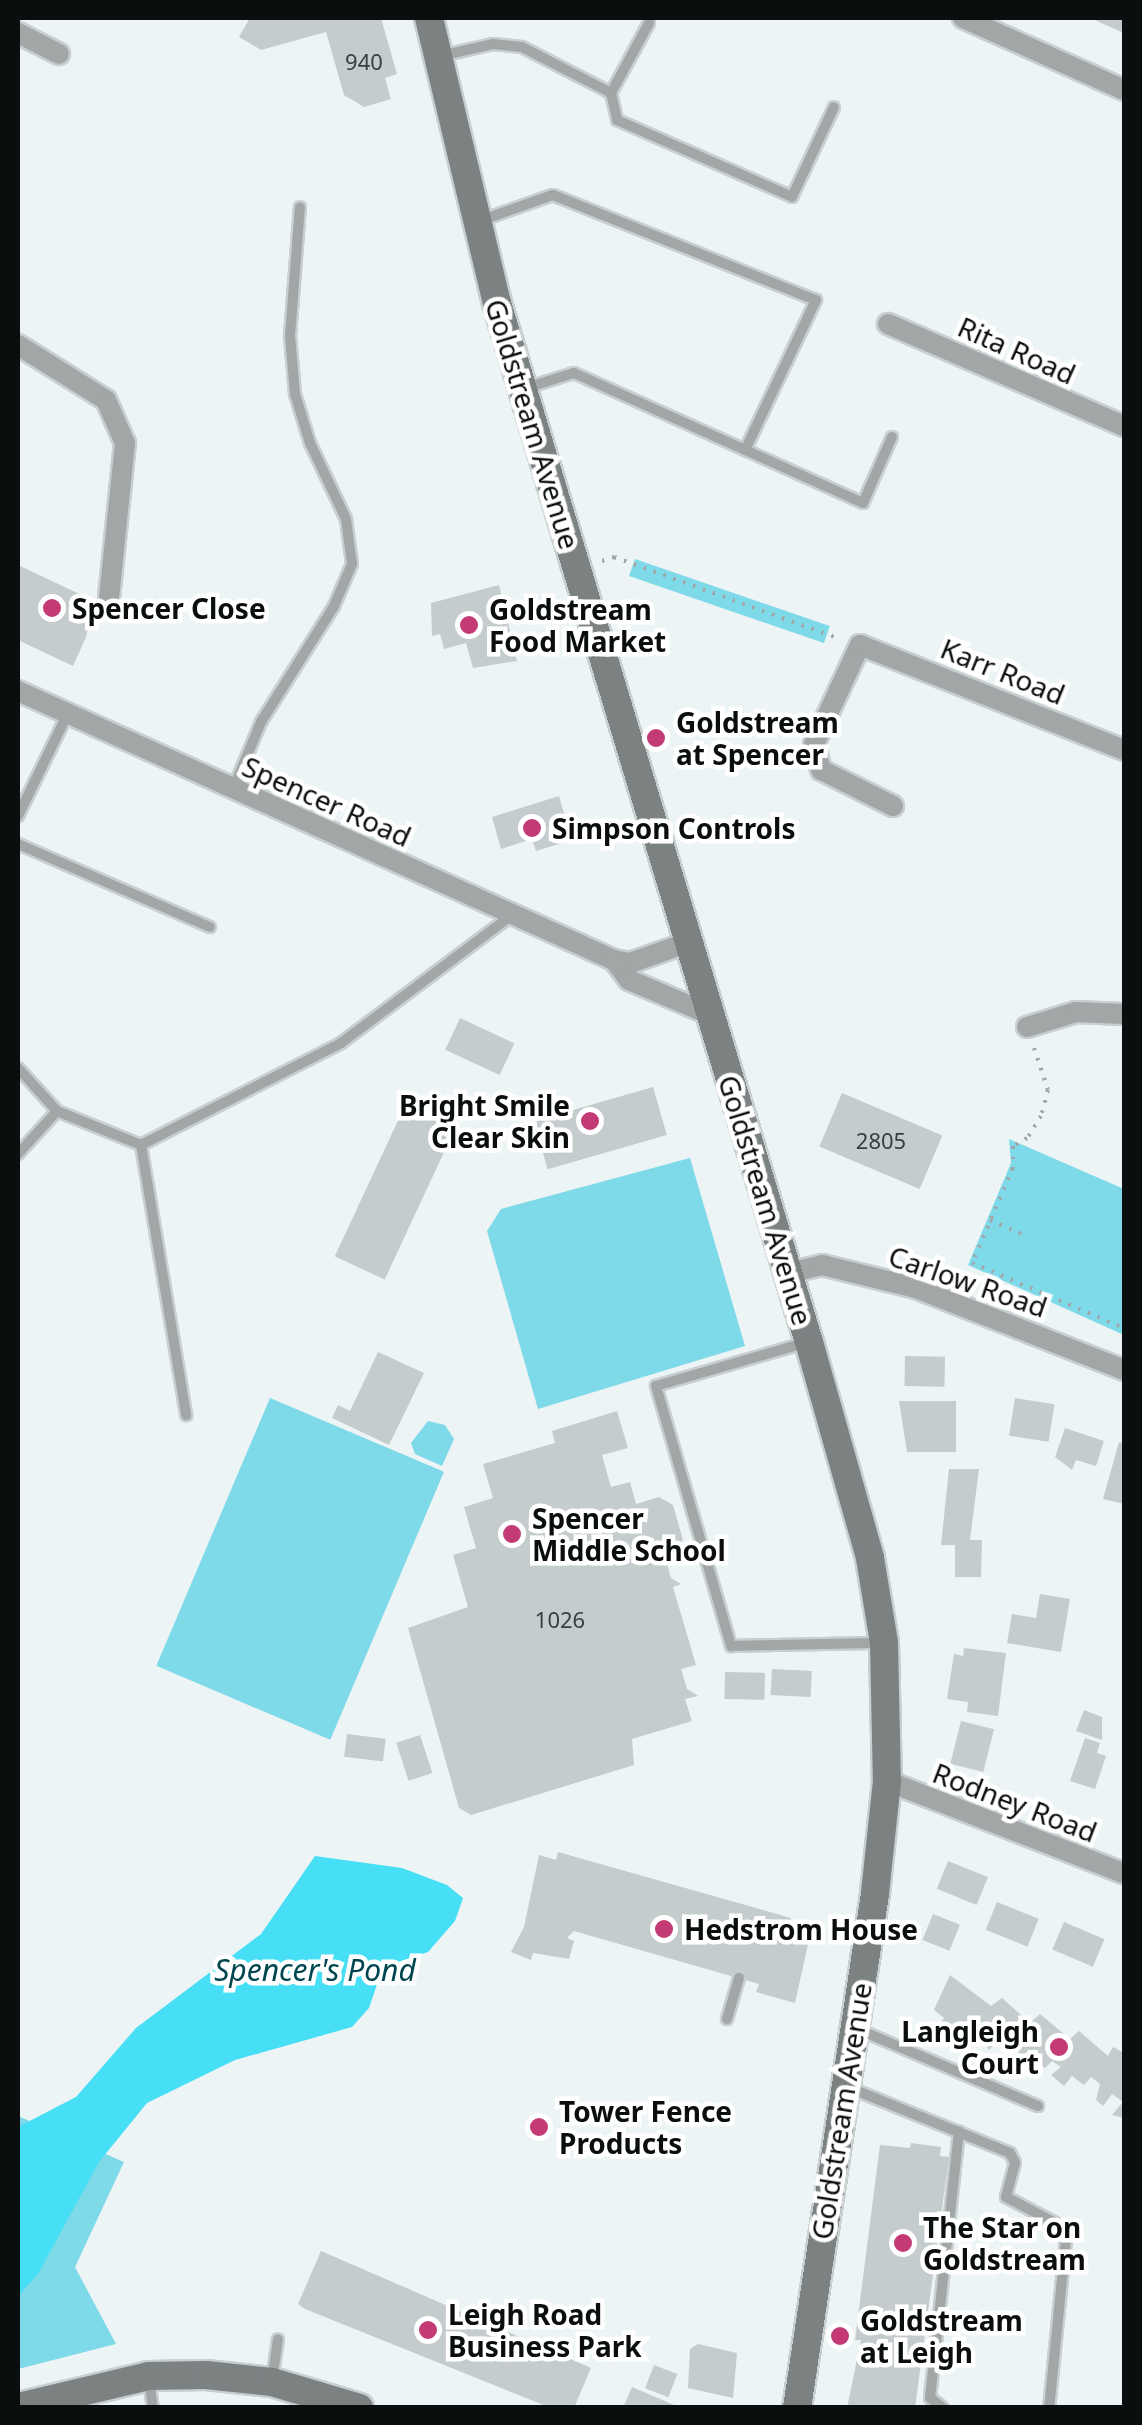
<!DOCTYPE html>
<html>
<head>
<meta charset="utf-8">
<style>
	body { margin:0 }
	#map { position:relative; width:1142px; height:2425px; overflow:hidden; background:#ecf4f5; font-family:"Noto Sans",sans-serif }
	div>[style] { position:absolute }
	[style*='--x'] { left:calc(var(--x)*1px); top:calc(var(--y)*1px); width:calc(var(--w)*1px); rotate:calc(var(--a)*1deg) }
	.green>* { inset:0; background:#7ed9e8; transform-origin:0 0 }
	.water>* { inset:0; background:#47dff5 }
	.building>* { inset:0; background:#c4cccd; transform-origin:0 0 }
	.path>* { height:4px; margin-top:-2px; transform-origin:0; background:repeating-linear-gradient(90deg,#a1a7a8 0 2.5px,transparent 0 10.5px) }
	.roads { filter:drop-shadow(2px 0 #c8cfd0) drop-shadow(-2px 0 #c8cfd0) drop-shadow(0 2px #c8cfd0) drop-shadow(0 -2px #c8cfd0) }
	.service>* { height:10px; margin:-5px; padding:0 5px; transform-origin:5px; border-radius:5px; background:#a2a6a6 }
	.minor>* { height:20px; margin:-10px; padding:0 10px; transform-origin:10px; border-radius:10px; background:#a2a6a6 }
	.secondary>* { height:28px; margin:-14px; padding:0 14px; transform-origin:14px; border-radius:14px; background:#7c8182 }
	.dots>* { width:28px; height:28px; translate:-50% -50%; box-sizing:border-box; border:5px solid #fff; border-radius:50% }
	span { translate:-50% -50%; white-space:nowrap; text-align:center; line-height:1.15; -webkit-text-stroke:9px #fff; paint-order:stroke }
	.number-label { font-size:22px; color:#393e3e }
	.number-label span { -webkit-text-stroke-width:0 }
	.street-label { font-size:28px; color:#0b0e0e }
	.poi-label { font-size:28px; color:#0b0e0e; font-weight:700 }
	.left { translate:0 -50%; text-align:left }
	.right { translate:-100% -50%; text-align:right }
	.water-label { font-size:30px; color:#00464f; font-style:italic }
	.frame { position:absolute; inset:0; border:20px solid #0b0e0e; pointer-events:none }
</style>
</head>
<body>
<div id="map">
	<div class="green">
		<div style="left:635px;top:559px;width:206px;height:18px;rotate:19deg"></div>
		<div style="clip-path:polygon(1009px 1139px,1124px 1189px,1124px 1335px,968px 1265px,1011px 1163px)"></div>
		<div style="clip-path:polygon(690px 1158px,745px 1346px,538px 1409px,487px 1231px,501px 1209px)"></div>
		<div style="left:270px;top:1398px;width:189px;height:291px;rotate:23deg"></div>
		<div style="clip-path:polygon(428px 1421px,445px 1425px,454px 1439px,442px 1466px,415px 1454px,411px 1443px)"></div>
		<div style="clip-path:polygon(18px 2116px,124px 2162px,75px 2267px,116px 2344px,18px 2369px)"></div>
	</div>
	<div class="water">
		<div style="clip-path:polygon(315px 1856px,402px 1868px,447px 1885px,463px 1898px,455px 1921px,428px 1952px,383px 1967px,369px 2008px,352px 2027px,235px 2060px,147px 2103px,99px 2162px,38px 2274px,18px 2296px,18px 2127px,76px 2097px,136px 2028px,261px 1934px)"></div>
	</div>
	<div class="building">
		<div style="clip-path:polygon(250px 18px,381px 18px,397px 74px,385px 78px,391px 99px,364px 107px,344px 95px,326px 32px,261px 50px,239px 37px)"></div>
		<div style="clip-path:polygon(1090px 18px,1124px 18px,1124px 33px)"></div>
		<div style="clip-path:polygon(18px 565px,90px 599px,82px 617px,90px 620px,86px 637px,73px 666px,18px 640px)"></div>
		<div style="clip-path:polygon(499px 585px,517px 661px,473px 668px,466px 643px,444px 649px,440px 634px,432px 636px,431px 603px)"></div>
		<div style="clip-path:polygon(559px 796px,572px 840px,536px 851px,532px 839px,501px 849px,492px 817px)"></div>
		<div style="left:460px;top:1018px;width:60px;height:35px;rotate:25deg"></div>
		<div style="left:653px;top:1087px;width:50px;height:124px;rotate:74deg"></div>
		<div style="left:842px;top:1093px;width:109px;height:58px;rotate:23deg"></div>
		<div style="left:410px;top:1095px;width:55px;height:178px;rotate:25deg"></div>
		<div style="clip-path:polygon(378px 1352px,424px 1373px,389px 1445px,332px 1418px,338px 1405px,350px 1411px)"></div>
		<div style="left:905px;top:1356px;width:40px;height:30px;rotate:1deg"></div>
		<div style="left:1015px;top:1398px;width:40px;height:38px;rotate:9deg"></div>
		<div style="clip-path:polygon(899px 1401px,956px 1401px,956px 1452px,907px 1452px)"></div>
		<div style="clip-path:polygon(617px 1411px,628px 1448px,602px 1455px,611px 1487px,630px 1482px,636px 1504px,659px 1497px,673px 1505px,683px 1540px,665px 1556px,671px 1578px,681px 1584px,673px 1587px,696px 1665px,681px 1669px,687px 1689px,698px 1696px,685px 1699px,692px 1721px,632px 1739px,634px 1765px,471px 1815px,459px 1808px,408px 1628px,468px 1607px,453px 1555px,476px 1548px,464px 1507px,493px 1498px,483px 1464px,555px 1443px,552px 1431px)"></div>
		<div style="clip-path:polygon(1065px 1428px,1104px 1441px,1096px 1466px,1076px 1460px,1072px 1470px,1055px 1457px)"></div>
		<div style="clip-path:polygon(1119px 1442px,1124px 1444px,1124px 1504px,1103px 1499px)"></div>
		<div style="clip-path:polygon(949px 1469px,979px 1469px,970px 1540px,982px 1540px,981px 1577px,955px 1577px,955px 1545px,941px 1545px)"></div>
		<div style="clip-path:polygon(1040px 1594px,1070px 1599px,1061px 1652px,1007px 1643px,1012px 1614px,1036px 1618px)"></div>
		<div style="clip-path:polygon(964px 1648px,1006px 1653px,998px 1716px,967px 1712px,968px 1702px,947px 1699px,954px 1654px,963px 1656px)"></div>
		<div style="left:772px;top:1669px;width:40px;height:26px;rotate:3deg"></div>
		<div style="left:725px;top:1672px;width:40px;height:27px;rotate:1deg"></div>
		<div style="clip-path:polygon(1084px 1710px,1102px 1717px,1102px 1740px,1076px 1731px)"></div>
		<div style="left:961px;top:1721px;width:34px;height:44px;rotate:14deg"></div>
		<div style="left:347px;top:1734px;width:39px;height:23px;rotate:7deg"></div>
		<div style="left:420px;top:1735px;width:40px;height:25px;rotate:72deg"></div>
		<div style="clip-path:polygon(1085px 1738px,1100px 1743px,1097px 1753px,1106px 1756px,1095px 1789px,1070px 1781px)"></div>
		<div style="clip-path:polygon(558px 1852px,791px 1918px,790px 1924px,811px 1931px,795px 2003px,756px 1992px,759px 1984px,574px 1931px,567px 1938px,574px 1941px,569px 1959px,533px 1953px,531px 1960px,511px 1952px,524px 1927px,539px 1855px,556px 1860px)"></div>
		<div style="left:948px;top:1861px;width:43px;height:30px;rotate:22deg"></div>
		<div style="left:997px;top:1902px;width:45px;height:30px;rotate:22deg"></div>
		<div style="left:933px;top:1914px;width:29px;height:28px;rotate:22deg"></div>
		<div style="left:1064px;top:1922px;width:44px;height:30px;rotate:23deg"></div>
		<div style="clip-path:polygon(950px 1975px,991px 2006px,1002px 1998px,1030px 2023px,1040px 2014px,1070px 2039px,1079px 2031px,1108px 2056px,1113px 2047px,1124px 2053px,1124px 2118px,1112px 2115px,1123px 2102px,1112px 2094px,1103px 2106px,1096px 2100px,1100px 2084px,1091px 2077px,1084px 2085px,1072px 2076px,1064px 2086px,1051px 2075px,1061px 2067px,1052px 2061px,1045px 2068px,1033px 2060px,1028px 2066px,1013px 2044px,1006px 2052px,995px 2043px,989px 2050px,974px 2027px,967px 2036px,939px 2025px,944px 2018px,934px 2010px)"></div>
		<div style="clip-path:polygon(911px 2143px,941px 2147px,940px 2156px,949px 2157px,915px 2408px,847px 2408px,861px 2340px,855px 2340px,880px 2145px,910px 2148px)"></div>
		<div style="clip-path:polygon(321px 2251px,591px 2368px,574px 2408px,551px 2408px,305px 2309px,298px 2304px)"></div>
		<div style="clip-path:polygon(698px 2344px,737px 2353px,733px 2398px,688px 2388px,690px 2349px)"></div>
		<div style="left:654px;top:2365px;width:25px;height:25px;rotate:21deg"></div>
		<div style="clip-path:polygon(632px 2387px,681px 2408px,623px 2408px)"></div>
	</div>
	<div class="path">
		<div style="--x:602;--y:561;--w:13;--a:-18"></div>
		<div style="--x:614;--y:557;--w:241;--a:19.9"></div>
		<div style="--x:1034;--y:1048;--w:44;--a:71.6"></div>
		<div style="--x:1048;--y:1090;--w:27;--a:105"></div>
		<div style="--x:1041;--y:1116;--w:26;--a:122"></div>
		<div style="--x:1027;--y:1138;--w:16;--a:150"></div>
		<div style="--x:1013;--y:1146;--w:22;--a:90"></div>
		<div style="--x:1013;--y:1168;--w:103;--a:113.3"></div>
		<div style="--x:972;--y:1263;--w:165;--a:23.2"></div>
		<div style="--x:990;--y:1220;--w:34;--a:24"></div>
	</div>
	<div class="roads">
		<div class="service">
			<div style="--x:649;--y:23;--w:80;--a:118.5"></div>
			<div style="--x:611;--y:93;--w:28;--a:77"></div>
			<div style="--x:617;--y:120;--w:191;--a:23.7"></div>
			<div style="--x:792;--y:197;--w:99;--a:-65"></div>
			<div style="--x:440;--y:56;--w:54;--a:-12.8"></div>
			<div style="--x:493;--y:44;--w:29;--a:6"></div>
			<div style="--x:522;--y:47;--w:100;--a:27.3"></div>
			<div style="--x:482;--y:220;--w:75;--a:-19.4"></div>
			<div style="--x:553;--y:195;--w:283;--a:21.8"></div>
			<div style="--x:816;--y:300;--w:166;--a:115.3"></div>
			<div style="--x:526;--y:388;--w:50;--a:-17.4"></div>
			<div style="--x:574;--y:373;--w:317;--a:24.2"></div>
			<div style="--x:863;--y:503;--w:72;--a:-66.3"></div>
			<div style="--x:233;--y:789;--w:73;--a:-67.3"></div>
			<div style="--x:261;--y:722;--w:137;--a:-57.8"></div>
			<div style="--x:334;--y:606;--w:46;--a:-66.8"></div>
			<div style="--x:352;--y:564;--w:45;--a:-97.6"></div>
			<div style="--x:346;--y:519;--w:84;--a:-115.3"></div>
			<div style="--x:310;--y:443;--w:51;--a:-107"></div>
			<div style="--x:295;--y:394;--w:58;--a:-94.9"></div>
			<div style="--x:290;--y:336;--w:129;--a:-85.6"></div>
			<div style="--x:18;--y:816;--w:112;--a:-64.1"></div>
			<div style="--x:18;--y:844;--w:209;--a:23.4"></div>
			<div style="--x:18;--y:1068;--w:58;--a:47.8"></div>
			<div style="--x:57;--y:1111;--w:91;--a:22"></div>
			<div style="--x:141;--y:1145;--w:225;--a:-27"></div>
			<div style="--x:341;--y:1043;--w:212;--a:-36.8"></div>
			<div style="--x:141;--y:1145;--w:274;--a:80.5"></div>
			<div style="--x:18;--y:1154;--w:58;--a:-47.8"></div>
			<div style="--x:808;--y:1342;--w:158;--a:163.9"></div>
			<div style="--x:656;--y:1386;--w:271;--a:73.9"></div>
			<div style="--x:731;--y:1646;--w:149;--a:-1.2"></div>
			<div style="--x:727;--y:2019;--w:43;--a:-73.7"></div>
			<div style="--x:855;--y:2028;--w:199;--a:23.1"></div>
			<div style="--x:850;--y:2088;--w:173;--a:22.1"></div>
			<div style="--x:1010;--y:2153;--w:11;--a:63"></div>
			<div style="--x:1015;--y:2163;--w:35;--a:105"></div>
			<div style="--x:1006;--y:2197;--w:69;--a:27.7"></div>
			<div style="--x:1067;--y:2229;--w:180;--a:95.7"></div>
			<div style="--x:149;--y:2377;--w:31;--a:83"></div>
			<div style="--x:272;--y:2381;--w:42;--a:-81.9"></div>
			<div style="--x:943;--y:2408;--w:16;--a:-142"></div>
			<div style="--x:930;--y:2398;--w:9;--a:-84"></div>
			<div style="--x:931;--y:2389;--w:259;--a:-83.8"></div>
		</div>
		<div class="minor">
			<div style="--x:963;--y:18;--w:176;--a:24.1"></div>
			<div style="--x:18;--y:33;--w:46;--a:27.1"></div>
			<div style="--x:888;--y:324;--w:257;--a:23.4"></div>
			<div style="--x:18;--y:345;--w:104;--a:32"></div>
			<div style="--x:106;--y:400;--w:47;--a:66.2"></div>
			<div style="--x:125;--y:443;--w:155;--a:95.9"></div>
			<div style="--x:18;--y:691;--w:654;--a:24.29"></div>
			<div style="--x:614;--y:960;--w:16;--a:11"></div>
			<div style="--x:630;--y:963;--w:63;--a:-19.6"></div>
			<div style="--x:893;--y:806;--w:80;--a:-153.4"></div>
			<div style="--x:821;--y:770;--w:27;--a:-105"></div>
			<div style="--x:814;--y:744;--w:109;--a:-65.1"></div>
			<div style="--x:860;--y:645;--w:284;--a:21.7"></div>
			<div style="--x:614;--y:960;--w:25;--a:53"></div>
			<div style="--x:629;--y:980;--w:89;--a:23.1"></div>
			<div style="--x:1027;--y:1027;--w:51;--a:-17"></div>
			<div style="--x:1076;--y:1012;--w:48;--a:2.4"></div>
			<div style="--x:788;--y:1273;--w:35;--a:-13"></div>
			<div style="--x:822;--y:1265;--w:97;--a:13.7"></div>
			<div style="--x:916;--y:1288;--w:224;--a:21.5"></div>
			<div style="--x:887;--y:1781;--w:253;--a:21.3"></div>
		</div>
		<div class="secondary">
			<div style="--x:429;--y:18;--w:293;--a:76.6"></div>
			<div style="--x:497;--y:303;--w:1085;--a:73.29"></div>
			<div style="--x:809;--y:1342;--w:224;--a:74.2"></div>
			<div style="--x:870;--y:1558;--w:86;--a:80.6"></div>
			<div style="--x:884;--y:1643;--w:138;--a:88.8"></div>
			<div style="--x:887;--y:1781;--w:114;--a:96.1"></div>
			<div style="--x:875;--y:1894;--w:520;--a:98.63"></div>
			<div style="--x:18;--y:2407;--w:135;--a:-13.3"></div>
			<div style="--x:149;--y:2376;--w:57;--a:-1"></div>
			<div style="--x:206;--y:2375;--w:66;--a:6.1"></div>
			<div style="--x:272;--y:2382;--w:91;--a:16.6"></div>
		</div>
	</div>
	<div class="dots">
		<div style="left:52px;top:608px;background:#c43a74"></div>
		<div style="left:469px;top:625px;background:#c43a74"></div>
		<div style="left:656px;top:738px;background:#c43a74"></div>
		<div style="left:532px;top:828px;background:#c43a74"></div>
		<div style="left:590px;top:1121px;background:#c43a74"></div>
		<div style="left:512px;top:1534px;background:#c43a74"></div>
		<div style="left:664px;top:1929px;background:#c43a74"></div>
		<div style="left:1059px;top:2047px;background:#c43a74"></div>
		<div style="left:539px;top:2127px;background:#c43a74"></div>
		<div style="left:903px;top:2243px;background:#c43a74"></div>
		<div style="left:428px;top:2330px;background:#c43a74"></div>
		<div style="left:840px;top:2336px;background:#c43a74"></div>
	</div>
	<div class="number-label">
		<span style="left:364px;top:62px">940</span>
		<span style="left:881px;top:1141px">2805</span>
		<span style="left:560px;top:1620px">1026</span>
	</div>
	<div class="street-label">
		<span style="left:1017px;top:350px;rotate:24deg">Rita Road</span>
		<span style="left:533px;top:424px;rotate:73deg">Goldstream Avenue</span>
		<span style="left:1003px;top:671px;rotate:22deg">Karr Road</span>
		<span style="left:327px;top:801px;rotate:24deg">Spencer Road</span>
		<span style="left:766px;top:1200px;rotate:73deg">Goldstream Avenue</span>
		<span style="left:968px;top:1281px;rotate:19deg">Carlow Road</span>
		<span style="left:1015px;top:1802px;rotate:21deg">Rodney Road</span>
		<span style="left:841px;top:2111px;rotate:-81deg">Goldstream Avenue</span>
	</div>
	<div class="poi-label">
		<span class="left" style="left:72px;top:608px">Spencer Close</span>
		<span class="left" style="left:489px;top:625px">Goldstream<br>Food Market</span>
		<span class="left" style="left:676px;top:738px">Goldstream<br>at Spencer</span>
		<span class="left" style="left:552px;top:828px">Simpson Controls</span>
		<span class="right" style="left:570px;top:1121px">Bright Smile<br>Clear Skin</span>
		<span class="left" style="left:532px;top:1534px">Spencer<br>Middle School</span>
		<span class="left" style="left:684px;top:1929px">Hedstrom House</span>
		<span class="right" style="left:1039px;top:2047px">Langleigh<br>Court</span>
		<span class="left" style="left:559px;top:2127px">Tower Fence<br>Products</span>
		<span class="left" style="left:923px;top:2243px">The Star on<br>Goldstream</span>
		<span class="left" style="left:448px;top:2330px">Leigh Road<br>Business Park</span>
		<span class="left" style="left:860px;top:2336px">Goldstream<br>at Leigh</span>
	</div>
	<div class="water-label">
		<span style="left:315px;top:1970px">Spencer's Pond</span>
	</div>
	<div class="frame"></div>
</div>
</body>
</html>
